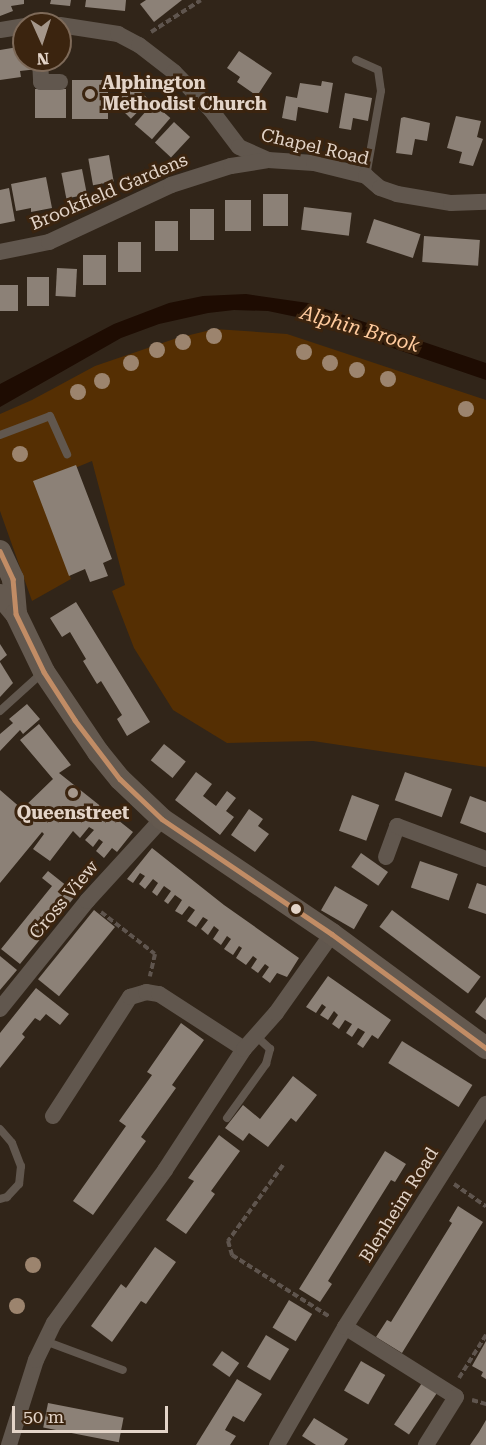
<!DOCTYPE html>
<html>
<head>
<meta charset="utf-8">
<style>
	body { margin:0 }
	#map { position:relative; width:486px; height:1445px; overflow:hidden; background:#312519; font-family:"Roboto Serif",serif }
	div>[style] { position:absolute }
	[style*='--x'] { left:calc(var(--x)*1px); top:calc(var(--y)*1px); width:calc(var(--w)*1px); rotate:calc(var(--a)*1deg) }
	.green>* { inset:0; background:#552f03 }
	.water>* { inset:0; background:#1e0c02 }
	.building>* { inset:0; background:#8c8177; transform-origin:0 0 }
	.path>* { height:4px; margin-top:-2px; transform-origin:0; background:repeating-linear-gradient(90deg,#5f554e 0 6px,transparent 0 9px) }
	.lane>* { height:8px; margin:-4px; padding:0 4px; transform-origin:4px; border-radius:4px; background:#61574e }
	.street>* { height:16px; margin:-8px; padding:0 8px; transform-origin:8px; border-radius:8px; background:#61574e }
	.secondary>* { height:22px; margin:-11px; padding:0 11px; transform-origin:11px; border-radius:11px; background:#64594f }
	.bus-1>* { height:4.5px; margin:-2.25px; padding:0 2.25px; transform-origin:2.25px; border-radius:2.25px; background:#c18c65 }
	.trees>* { width:16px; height:16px; margin:-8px; border-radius:50%; background:#9c846e }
	.dots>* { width:16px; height:16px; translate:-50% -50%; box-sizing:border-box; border:3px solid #3b240f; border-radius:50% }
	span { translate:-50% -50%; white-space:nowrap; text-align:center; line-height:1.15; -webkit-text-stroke:6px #3b240f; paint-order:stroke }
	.poi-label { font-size:18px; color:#e3d4c8; font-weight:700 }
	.left { translate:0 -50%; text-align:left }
	.street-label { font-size:18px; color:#e3d4c8 }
	.water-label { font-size:20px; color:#ffcb9e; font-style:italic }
	.north { position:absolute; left:12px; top:12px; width:60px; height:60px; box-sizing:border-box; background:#3b240f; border:2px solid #7e6a59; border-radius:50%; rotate:177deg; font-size:16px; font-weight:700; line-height:24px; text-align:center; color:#e3d4c8 }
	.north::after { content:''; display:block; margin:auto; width:21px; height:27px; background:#a5978b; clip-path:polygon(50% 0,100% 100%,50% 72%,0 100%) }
	.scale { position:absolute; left:12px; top:1406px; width:156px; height:27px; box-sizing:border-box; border:3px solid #e3d4c8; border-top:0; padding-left:8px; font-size:18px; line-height:21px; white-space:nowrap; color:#e3d4c8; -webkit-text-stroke:4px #3b240f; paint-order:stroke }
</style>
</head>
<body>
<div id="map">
	<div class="green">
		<div style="clip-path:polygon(215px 329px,287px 334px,486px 400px,486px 767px,313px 741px,227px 743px,173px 710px,134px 648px,112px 591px,125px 585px,92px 461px,36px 484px,71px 579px,32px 601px,0 511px,0 414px,32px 400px,95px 366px,177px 338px)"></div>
	</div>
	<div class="water">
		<div style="clip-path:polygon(246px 294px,308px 303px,486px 363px,486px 380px,311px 320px,268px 311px,234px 310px,208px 313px,159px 324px,121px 338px,0 407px,0 384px,114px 324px,169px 303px,203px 296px)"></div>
	</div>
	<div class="building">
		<div style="clip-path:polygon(0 0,24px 0,24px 4px,11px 6px,13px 11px,0 16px)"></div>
		<div style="clip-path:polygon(51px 0,71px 0,70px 6px,50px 4px)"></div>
		<div style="clip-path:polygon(86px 0,126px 0,125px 11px,85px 7px)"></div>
		<div style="clip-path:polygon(146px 0,182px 0,154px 22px,140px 4px)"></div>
		<div style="clip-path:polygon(24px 46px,24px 60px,37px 60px,38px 69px,20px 71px,21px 77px,0 80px,0 50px)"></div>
		<div style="clip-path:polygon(239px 51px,272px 73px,257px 96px,237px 82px,240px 77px,227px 68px)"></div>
		<div style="left:72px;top:80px;width:36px;height:39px"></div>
		<div style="clip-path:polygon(322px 81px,333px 83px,328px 113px,298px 107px,296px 121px,282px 118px,286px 96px,297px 98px,300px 83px,321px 86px)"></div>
		<div style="left:133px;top:84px;width:23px;height:26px;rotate:45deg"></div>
		<div style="left:35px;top:89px;width:31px;height:29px"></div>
		<div style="clip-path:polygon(345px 93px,372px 98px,368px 121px,353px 118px,351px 130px,339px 128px)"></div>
		<div style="left:153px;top:103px;width:23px;height:28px;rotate:41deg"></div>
		<div style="clip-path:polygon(456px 116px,481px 121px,477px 137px,483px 139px,473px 166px,459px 163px,462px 152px,447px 148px)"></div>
		<div style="clip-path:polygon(404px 117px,430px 123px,427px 141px,415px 139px,412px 155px,396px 153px,401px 118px)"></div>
		<div style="left:174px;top:122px;width:22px;height:28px;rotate:43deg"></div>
		<div style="left:109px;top:155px;width:27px;height:21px;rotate:80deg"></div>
		<div style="left:82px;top:169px;width:26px;height:21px;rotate:79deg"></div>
		<div style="clip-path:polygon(46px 177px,52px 208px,31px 212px,31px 208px,16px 211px,11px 184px)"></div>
		<div style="clip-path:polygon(9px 188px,15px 221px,0 224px,0 190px)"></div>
		<div style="left:263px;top:194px;width:25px;height:32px"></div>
		<div style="left:225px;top:200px;width:26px;height:31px"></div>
		<div style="left:304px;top:207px;width:48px;height:23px;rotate:7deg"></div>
		<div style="left:190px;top:209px;width:24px;height:31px"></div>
		<div style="left:374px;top:219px;width:49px;height:25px;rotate:18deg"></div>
		<div style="left:155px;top:221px;width:23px;height:30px"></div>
		<div style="left:424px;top:236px;width:56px;height:26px;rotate:4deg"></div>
		<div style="left:118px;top:242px;width:23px;height:30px"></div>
		<div style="left:106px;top:255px;width:30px;height:23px;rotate:90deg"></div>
		<div style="left:57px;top:268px;width:20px;height:28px;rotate:3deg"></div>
		<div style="left:49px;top:277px;width:29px;height:22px;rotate:90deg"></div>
		<div style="left:0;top:285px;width:18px;height:26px"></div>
		<div style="clip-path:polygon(76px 465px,112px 559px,103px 563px,108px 576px,90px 582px,85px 569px,69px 576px,33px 481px)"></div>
		<div style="clip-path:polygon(76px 602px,150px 722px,127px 736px,117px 719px,122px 715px,101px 681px,97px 684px,83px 661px,86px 659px,70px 632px,62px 637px,50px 618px)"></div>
		<div style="clip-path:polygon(0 644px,7px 655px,0 661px)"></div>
		<div style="clip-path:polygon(0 662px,13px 683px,0 697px)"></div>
		<div style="clip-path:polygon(27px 704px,40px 719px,23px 734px,20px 730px,0 751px,0 734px,13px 723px,9px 719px)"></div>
		<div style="clip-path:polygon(39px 724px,71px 765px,59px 773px,133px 832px,117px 852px,112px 848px,104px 858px,96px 851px,103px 842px,99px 839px,93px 847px,85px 840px,94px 830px,89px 827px,80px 838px,73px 831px,50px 861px,33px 849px,44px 834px,42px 832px,0 883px,0 790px,22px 809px,53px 779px,20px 740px)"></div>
		<div style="left:164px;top:744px;width:28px;height:21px;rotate:39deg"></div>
		<div style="clip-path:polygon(196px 772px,212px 784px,203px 796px,216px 806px,227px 791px,236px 798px,226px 811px,234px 817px,220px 835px,175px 800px)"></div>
		<div style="left:405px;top:772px;width:50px;height:30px;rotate:20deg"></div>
		<div style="left:352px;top:795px;width:29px;height:38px;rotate:20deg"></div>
		<div style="clip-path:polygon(470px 796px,486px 802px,486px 833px,460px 823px)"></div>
		<div style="clip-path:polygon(249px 809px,263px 819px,258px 826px,269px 834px,255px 852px,231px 835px)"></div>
		<div style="clip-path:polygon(152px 848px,224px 905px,299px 958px,287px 977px,277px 973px,270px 983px,262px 977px,269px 967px,265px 964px,258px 973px,251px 968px,257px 959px,253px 956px,246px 965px,236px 958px,242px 948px,239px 946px,233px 955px,224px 949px,231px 939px,227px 936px,221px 945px,213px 939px,219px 930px,214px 926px,208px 935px,201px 929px,208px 920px,203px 917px,196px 927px,187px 921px,195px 910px,189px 906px,182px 915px,175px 911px,182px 900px,175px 895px,168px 904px,164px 901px,171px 891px,164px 886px,157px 896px,152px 892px,158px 883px,153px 879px,145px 889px,139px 884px,145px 876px,140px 873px,133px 883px,127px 879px)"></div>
		<div style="left:361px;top:853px;width:33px;height:17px;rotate:35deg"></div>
		<div style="left:420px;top:861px;width:40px;height:28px;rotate:19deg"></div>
		<div style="clip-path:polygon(48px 871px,77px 894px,20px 964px,1px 949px,52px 886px,42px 878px)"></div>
		<div style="clip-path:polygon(477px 883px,486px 886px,486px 914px,468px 908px)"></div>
		<div style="left:335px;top:886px;width:38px;height:28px;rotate:30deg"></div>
		<div style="left:94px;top:910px;width:27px;height:89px;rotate:39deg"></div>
		<div style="left:392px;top:910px;width:111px;height:21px;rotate:37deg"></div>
		<div style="clip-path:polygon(0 956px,17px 970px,0 990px)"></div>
		<div style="clip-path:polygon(328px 976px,391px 1020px,378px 1039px,372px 1035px,363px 1048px,357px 1044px,365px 1032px,358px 1028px,352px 1037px,346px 1033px,352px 1024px,345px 1020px,339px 1029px,332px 1024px,338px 1015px,334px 1011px,328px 1020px,320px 1015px,326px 1007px,322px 1004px,316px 1013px,306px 1007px)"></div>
		<div style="clip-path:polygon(36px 988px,69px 1014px,60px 1025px,46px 1014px,40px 1021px,35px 1018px,22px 1034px,25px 1037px,0 1068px,0 1033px)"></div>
		<div style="clip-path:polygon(486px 997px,486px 1020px,475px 1012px)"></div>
		<div style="clip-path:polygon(181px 1023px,204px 1040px,172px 1085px,176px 1088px,141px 1137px,146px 1141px,93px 1215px,73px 1201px,126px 1126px,119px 1121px,152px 1075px,147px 1072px)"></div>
		<div style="left:402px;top:1041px;width:83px;height:26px;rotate:32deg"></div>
		<div style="clip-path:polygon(293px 1076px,317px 1095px,296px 1122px,291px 1118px,268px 1147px,249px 1133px,243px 1141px,225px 1128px,243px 1105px,260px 1119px)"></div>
		<div style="clip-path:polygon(219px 1135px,240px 1151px,211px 1191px,215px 1194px,186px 1234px,166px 1220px,194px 1181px,188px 1178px)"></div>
		<div style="clip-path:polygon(385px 1151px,406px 1164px,395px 1182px,391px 1180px,328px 1281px,332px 1284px,320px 1302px,299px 1289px)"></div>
		<div style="clip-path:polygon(458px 1206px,483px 1222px,402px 1353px,376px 1337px,387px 1320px,391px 1322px,452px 1223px,449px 1221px)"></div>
		<div style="clip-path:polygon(155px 1247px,176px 1262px,146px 1304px,141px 1301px,112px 1342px,91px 1326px,121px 1284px,126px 1288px)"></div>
		<div style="left:289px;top:1300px;width:27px;height:32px;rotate:31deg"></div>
		<div style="left:266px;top:1335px;width:27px;height:37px;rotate:31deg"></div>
		<div style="clip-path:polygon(486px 1341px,486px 1379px,481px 1376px,483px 1372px,472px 1366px)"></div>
		<div style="left:222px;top:1351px;width:21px;height:17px;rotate:35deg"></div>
		<div style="left:361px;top:1361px;width:28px;height:34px;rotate:30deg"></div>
		<div style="clip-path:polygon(237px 1379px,262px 1394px,244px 1422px,233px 1416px,225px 1430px,236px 1436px,230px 1445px,196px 1445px)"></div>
		<div style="left:422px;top:1383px;width:18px;height:50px;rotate:34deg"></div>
		<div style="left:48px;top:1403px;width:77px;height:25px;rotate:11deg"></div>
		<div style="clip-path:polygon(314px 1418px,348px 1439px,344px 1445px,316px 1445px,302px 1436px)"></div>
		<div style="clip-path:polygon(486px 1420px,486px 1445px,470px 1445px,479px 1432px)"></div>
	</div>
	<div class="path">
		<div style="--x:151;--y:32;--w:59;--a:-32.6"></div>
		<div style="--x:101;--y:912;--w:68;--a:37.9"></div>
		<div style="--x:155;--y:954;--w:23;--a:103"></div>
		<div style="--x:283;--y:1165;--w:94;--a:125.9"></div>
		<div style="--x:228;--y:1241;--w:15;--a:74"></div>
		<div style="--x:232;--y:1255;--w:116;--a:32.3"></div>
		<div style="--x:454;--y:1184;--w:39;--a:35"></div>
		<div style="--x:459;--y:1378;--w:51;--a:-57.9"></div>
		<div style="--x:472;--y:1400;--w:15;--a:16"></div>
	</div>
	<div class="lane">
		<div style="--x:356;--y:60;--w:24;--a:24"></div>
		<div style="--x:378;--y:70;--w:21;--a:82"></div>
		<div style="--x:381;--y:91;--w:86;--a:100"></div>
		<div style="--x:0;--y:435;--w:53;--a:-20.8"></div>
		<div style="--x:50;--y:416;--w:42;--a:65.9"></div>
		<div style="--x:0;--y:711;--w:57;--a:-42.1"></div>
		<div style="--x:227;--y:1118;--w:67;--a:-54.2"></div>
		<div style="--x:266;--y:1064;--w:16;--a:-75"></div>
		<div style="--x:270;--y:1049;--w:21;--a:-137"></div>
		<div style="--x:0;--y:1129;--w:18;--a:49"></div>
		<div style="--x:12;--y:1143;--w:25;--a:69"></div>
		<div style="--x:21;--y:1166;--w:18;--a:96"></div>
		<div style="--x:19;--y:1184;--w:18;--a:133"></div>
		<div style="--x:7;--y:1197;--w:7;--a:164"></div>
		<div style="--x:45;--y:1341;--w:83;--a:20.4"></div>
	</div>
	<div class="street">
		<div style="--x:60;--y:25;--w:59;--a:8.8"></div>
		<div style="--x:118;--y:34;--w:24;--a:28"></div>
		<div style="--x:139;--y:45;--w:44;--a:37.6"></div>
		<div style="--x:174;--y:72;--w:53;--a:45.8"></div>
		<div style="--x:211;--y:110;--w:46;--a:52.9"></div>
		<div style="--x:239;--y:147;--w:32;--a:24"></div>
		<div style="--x:268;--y:160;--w:46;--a:3.7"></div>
		<div style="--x:314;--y:163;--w:54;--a:14"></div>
		<div style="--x:366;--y:176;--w:18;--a:41"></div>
		<div style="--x:380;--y:188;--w:18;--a:19"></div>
		<div style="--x:397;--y:194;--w:55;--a:9.5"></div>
		<div style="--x:451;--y:203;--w:35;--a:-2"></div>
		<div style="--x:0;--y:30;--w:24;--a:-9"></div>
		<div style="--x:40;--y:60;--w:22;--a:87"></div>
		<div style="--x:41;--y:82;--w:19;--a:0"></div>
		<div style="--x:0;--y:252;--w:50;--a:-11.5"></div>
		<div style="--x:49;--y:242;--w:135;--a:-25"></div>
		<div style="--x:171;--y:185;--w:63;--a:-17.6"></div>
		<div style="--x:231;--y:166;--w:36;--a:-9"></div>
		<div style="--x:386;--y:857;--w:33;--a:-70"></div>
		<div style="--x:397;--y:826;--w:95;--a:20.3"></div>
		<div style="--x:0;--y:1009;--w:139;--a:-51.1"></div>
		<div style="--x:87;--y:901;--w:111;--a:-47.6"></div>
		<div style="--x:53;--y:1116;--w:142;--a:-57.1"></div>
		<div style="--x:130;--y:997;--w:17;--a:-17"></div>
		<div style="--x:146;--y:992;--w:13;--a:9"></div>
		<div style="--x:159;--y:994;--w:101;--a:32.9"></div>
		<div style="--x:345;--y:1327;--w:131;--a:32.2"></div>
		<div style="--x:456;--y:1397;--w:57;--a:122"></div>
		<div style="--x:9;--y:1445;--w:89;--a:-72.4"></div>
		<div style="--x:36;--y:1360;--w:41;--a:-64.1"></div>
		<div style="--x:54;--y:1323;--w:189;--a:-54"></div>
		<div style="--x:165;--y:1170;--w:145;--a:-56.9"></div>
		<div style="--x:244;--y:1049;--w:48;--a:-48.4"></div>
		<div style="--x:276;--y:1013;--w:97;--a:-54.7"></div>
		<div style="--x:277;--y:1445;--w:136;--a:-60"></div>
		<div style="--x:345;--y:1327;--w:264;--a:-57.7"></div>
	</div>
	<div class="secondary">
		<div style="--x:0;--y:551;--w:31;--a:65"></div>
		<div style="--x:13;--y:579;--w:35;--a:85"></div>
		<div style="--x:0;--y:595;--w:25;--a:50"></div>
		<div style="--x:16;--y:614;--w:64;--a:64.2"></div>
		<div style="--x:44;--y:672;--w:97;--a:56"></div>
		<div style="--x:98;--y:752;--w:35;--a:51"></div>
		<div style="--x:120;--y:779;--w:58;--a:43.6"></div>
		<div style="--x:162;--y:819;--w:205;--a:34.1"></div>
		<div style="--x:332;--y:934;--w:192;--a:36.5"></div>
	</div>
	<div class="bus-1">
		<div style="--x:0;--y:551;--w:31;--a:65"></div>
		<div style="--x:13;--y:579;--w:35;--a:85"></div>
		<div style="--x:16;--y:614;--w:64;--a:64.2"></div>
		<div style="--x:44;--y:672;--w:57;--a:57.1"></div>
		<div style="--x:75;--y:720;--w:74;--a:52.7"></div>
		<div style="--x:120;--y:779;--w:58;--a:43.6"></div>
		<div style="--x:162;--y:819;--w:205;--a:34.1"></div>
		<div style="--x:332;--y:934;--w:192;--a:36.5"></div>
	</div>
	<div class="trees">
		<div style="left:214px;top:336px"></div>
		<div style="left:183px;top:342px"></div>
		<div style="left:157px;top:350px"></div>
		<div style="left:304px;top:352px"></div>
		<div style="left:131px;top:363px"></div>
		<div style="left:330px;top:363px"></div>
		<div style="left:357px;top:370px"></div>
		<div style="left:388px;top:379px"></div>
		<div style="left:102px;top:381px"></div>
		<div style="left:78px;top:392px"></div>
		<div style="left:466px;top:409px"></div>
		<div style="left:20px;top:454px"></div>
		<div style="left:33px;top:1265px"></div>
		<div style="left:17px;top:1306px"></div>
	</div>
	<div class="dots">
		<div style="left:90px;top:94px;background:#a5978b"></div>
		<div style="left:73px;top:793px;background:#a5978b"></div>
		<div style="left:296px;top:909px;background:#e3d4c8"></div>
	</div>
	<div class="poi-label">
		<span class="left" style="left:102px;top:94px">Alphington<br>Methodist Church</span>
		<span style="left:73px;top:813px">Queenstreet</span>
	</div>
	<div class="street-label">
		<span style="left:315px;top:147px;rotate:13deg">Chapel Road</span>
		<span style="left:109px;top:192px;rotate:-23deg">Brookfield Gardens</span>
		<span style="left:64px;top:900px;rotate:-50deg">Cross View</span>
		<span style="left:399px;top:1205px;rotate:-58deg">Blenheim Road</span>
	</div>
	<div class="water-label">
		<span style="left:360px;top:329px;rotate:16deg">Alphin Brook</span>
	</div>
	<div class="north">N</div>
	<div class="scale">50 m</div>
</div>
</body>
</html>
